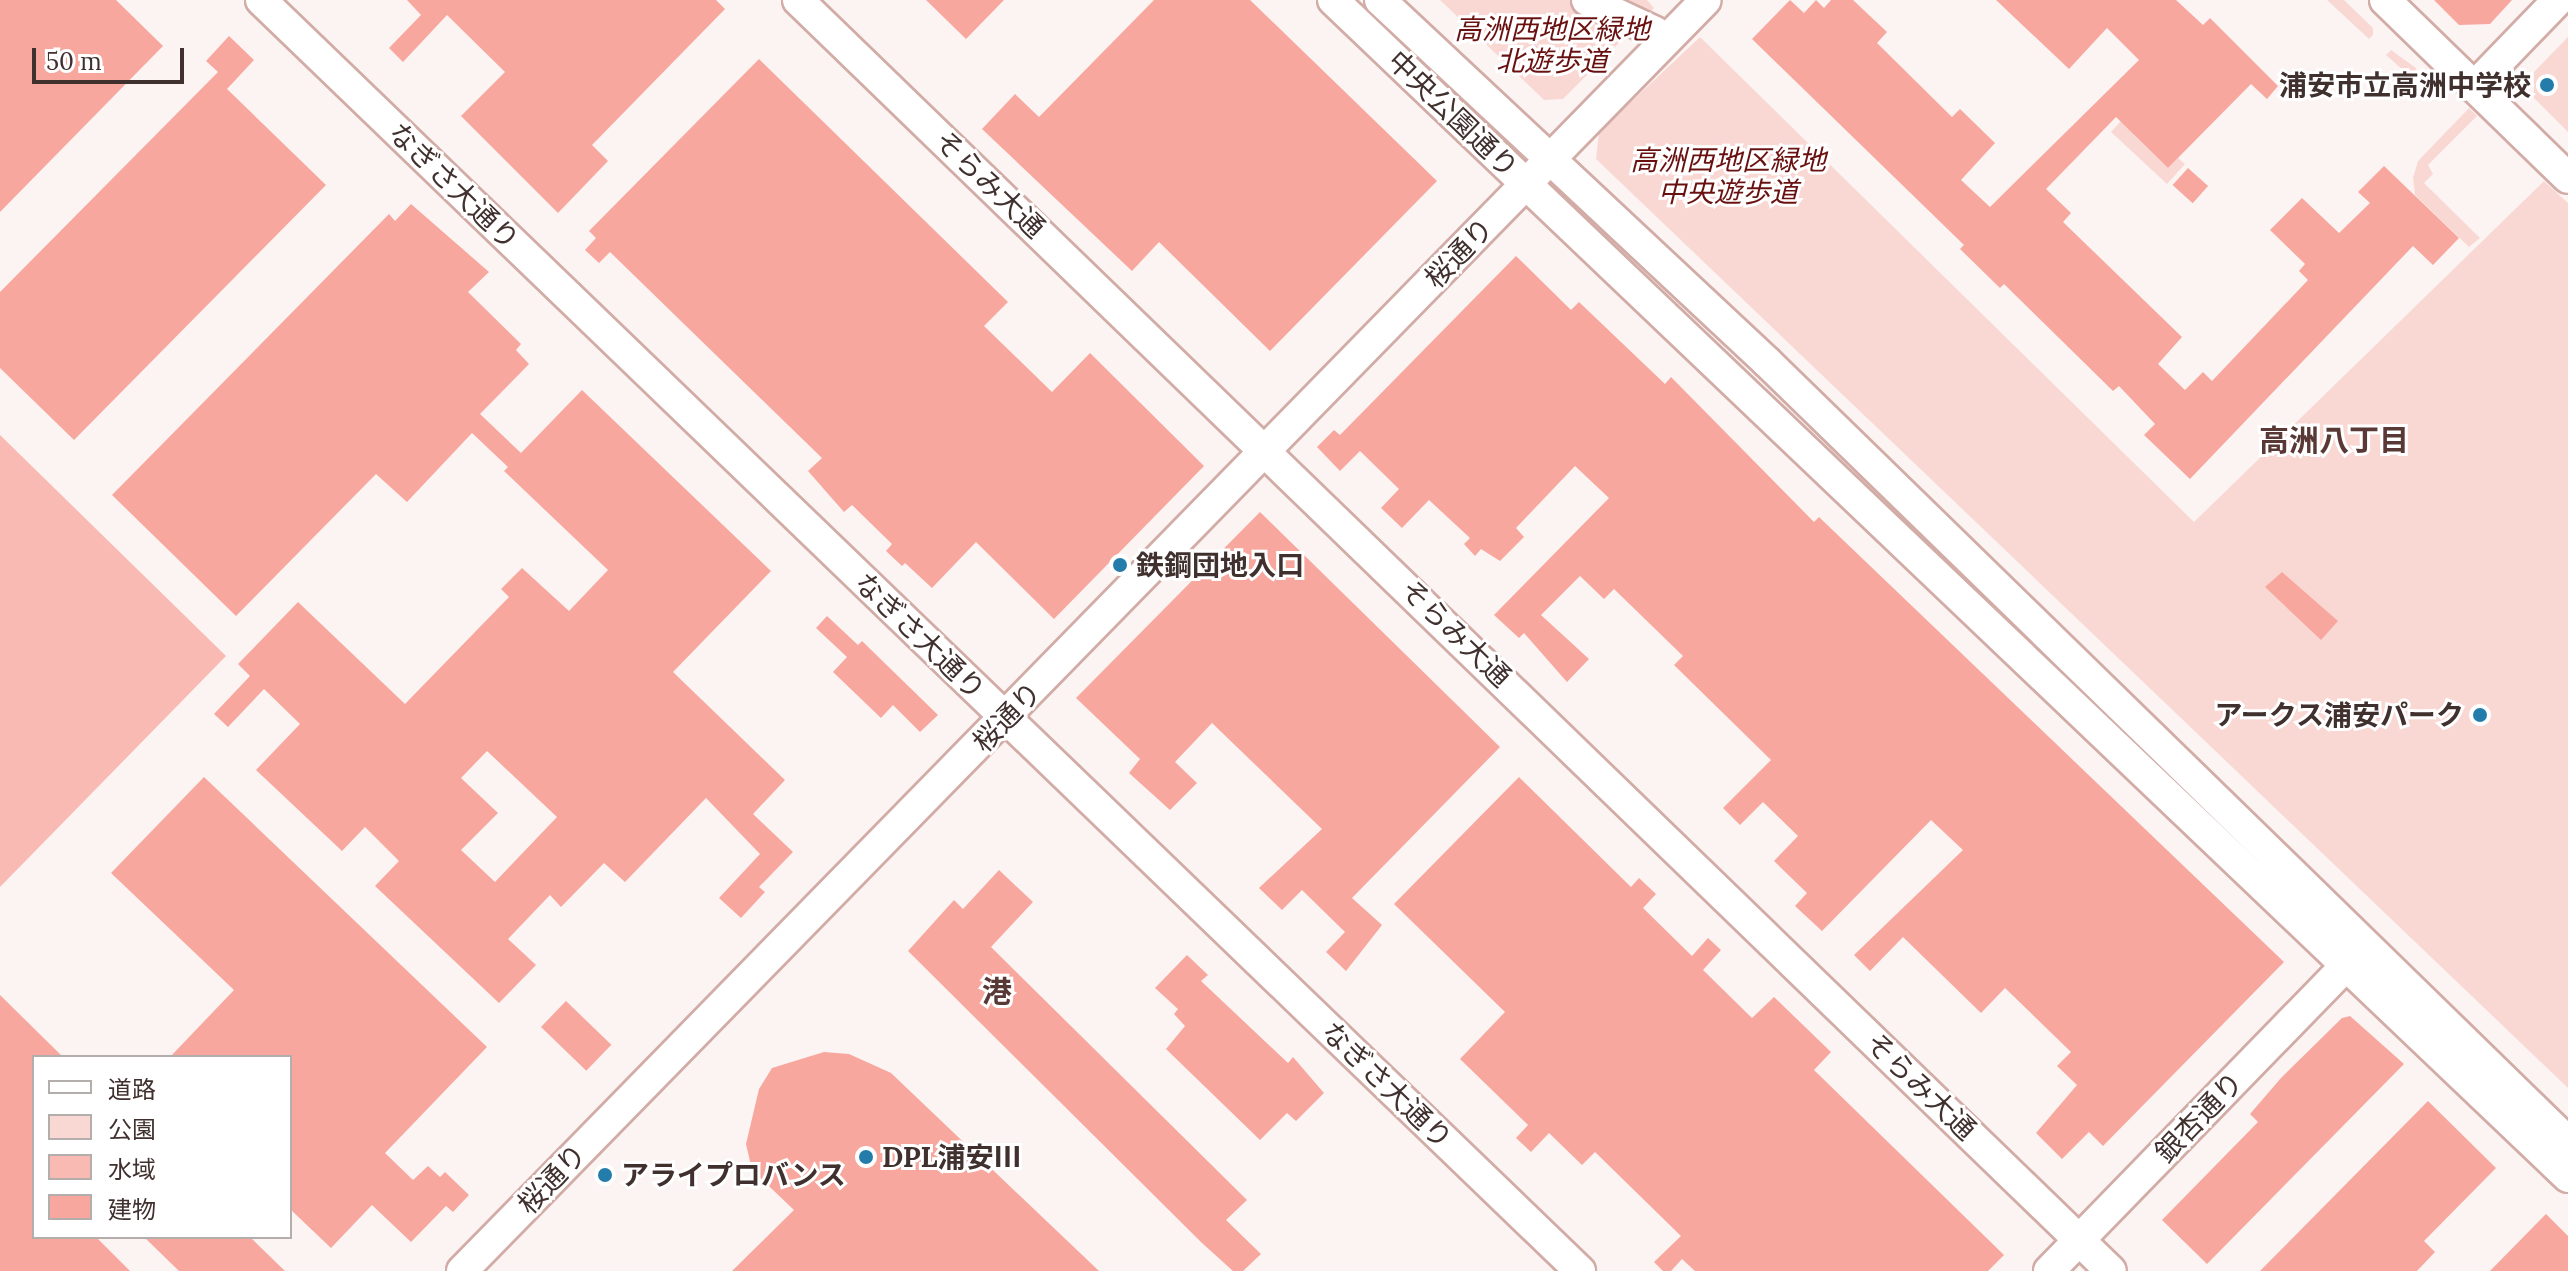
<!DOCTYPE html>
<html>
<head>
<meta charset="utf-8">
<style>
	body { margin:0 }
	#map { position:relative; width:2568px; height:1271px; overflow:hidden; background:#fcf4f3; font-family:Lora,"Noto Sans JP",serif }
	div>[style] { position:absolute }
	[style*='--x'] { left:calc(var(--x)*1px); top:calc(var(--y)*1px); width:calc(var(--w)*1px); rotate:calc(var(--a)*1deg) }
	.green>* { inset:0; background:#f9d8d4 }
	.water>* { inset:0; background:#f8bab2 }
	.building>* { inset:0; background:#f7a79d; transform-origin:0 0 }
	.roads { filter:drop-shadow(2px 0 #d2aca6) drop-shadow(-2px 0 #d2aca6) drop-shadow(0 2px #d2aca6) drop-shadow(0 -2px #d2aca6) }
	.minor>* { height:30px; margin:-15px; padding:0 15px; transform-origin:15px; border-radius:15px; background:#fff }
	.dots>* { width:22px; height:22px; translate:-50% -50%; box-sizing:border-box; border:4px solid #fff; border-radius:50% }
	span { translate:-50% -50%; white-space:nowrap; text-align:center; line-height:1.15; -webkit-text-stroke:6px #fff; paint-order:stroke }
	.park-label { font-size:28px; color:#691110; font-style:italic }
	.poi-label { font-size:28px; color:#40312f; font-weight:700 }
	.right { translate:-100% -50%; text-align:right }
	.left { translate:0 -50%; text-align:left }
	.street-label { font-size:28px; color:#40312f }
	.neighbourhood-label { font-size:30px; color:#583935; font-weight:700 }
	.legend { position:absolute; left:32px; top:1055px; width:260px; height:184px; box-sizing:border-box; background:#fff; border:2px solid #b3adac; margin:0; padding:10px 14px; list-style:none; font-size:24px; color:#40312f }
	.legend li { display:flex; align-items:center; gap:16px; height:40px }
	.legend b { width:40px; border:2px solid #b3adac }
	.scale { position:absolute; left:32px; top:48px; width:152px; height:36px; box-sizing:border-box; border:4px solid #40312f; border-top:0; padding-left:10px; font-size:24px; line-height:28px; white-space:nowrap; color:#40312f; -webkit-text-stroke:6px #fff; paint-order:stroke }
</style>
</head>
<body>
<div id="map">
	<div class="green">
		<div style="clip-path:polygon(1440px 0,1647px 0,1654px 8px,1563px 99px,1544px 100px)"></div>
		<div style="clip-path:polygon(2327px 0,2344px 0,2373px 28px,2373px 35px,2369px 39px)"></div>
		<div style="clip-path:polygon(1700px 37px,2194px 522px,2544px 181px,2568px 203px,2568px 1088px,1596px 159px,1599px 132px)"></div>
		<div style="clip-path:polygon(2568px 37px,2568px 132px,2534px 98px,2534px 72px)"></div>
		<div style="clip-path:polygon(2391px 50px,2416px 68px,2414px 80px,2386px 55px)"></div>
		<div style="clip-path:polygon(2469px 108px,2477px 116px,2428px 165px,2433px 174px,2424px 183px,2480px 238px,2469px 247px,2415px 195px,2413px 178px,2418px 161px)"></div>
		<div style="clip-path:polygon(2131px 110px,2134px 135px,2168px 168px,2178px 158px,2185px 164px,2167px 184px,2111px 132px)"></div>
	</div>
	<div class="water">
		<div style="clip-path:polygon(0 435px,226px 656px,0 887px)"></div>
	</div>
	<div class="building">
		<div style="clip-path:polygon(0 0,116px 0,163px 46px,0 212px)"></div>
		<div style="clip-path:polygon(407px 0,716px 0,725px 9px,592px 145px,608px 161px,558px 213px,461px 116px,505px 72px,447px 15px,403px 62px,389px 48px,421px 15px)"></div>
		<div style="clip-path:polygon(926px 0,1004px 0,966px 39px)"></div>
		<div style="clip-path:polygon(1154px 0,1250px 0,1437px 181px,1270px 351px,1159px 242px,1132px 271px,982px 129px,1015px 94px,1039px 117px)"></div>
		<div style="clip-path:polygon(1790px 0,1804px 13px,1816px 0,1824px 8px,1831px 0,1853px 0,1887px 32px,1877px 43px,1952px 117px,1960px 109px,1995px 143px,1961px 180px,1990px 207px,2139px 60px,2107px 28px,2069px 69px,1996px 0,2176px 0,2203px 25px,2210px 18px,2278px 86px,2267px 99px,2251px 84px,2168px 168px,2116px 117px,2046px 189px,2071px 213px,2063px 222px,2182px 337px,2158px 364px,2185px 390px,2203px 372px,2212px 381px,2308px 280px,2299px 271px,2305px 264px,2270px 230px,2302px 198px,2339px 233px,2370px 203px,2358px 192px,2384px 166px,2459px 238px,2433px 265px,2413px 246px,2190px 479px,2144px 435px,2155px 424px,2119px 386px,2113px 391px,2004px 284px,2000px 288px,1960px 249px,1964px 245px,1752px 39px)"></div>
		<div style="clip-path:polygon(2434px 0,2512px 0,2490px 24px,2459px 25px)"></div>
		<div style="clip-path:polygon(229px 36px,254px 60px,227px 89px,326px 185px,74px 440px,0 368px,0 292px,218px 72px,206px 61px)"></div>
		<div style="clip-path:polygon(759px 59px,1008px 302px,984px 326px,1052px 392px,1090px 353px,1204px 466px,1054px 619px,976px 542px,932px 588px,905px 563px,902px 566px,886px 551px,892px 544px,852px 505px,844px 512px,808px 471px,822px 458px,610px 252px,599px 263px,585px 250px,596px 238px,589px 231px)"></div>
		<div style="left:2188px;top:168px;width:27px;height:23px;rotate:42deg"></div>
		<div style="clip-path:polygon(evenodd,411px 204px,489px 272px,468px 292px,521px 344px,516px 350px,529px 364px,480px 414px,521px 453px,582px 390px,771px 571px,673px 672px,785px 780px,753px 814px,793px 852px,759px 887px,765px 892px,741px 918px,719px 898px,760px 854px,706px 798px,625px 882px,604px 863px,561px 907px,550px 895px,508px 939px,536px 965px,499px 1003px,375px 886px,399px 861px,365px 827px,342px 851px,256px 770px,300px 724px,264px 689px,228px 727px,214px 714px,250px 676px,238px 664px,298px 602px,405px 704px,509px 597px,501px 589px,522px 568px,569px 611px,608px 570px,504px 471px,508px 467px,472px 433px,407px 502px,376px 474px,236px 616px,112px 495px,389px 214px,395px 221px,411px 204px,487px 751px,557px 817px,495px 882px,461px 850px,498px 813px,461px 778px,487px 751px)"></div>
		<div style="clip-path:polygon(1516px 256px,1571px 310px,1579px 302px,1665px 384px,1671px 377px,1814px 522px,1819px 517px,2284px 962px,2103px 1146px,2089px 1132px,2062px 1159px,2036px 1133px,2077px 1085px,2057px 1066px,2071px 1052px,2005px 988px,1981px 1013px,1903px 937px,1870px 971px,1854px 955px,1963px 850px,1931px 820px,1822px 931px,1795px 906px,1807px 893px,1774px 861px,1798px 836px,1763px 802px,1740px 825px,1723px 808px,1771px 760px,1674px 665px,1683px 656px,1614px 589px,1604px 599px,1580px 576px,1541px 615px,1589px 659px,1567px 682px,1524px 633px,1519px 638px,1494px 615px,1609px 498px,1575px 466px,1516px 528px,1524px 537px,1500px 561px,1481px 549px,1475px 556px,1464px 544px,1470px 538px,1429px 500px,1402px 528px,1381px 508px,1399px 489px,1360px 451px,1340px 471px,1317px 447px,1334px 430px,1340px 435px)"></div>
		<div style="clip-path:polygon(1260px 512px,1500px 747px,1352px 898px,1382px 925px,1346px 971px,1326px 952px,1345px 932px,1302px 890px,1282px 910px,1259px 888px,1322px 829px,1212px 723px,1175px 762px,1197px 783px,1170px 810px,1129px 773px,1140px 759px,1076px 698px)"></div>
		<div style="clip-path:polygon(2282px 572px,2338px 621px,2321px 640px,2265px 587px)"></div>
		<div style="clip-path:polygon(827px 616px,858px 645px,862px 641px,938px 715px,920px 732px,893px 705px,881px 718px,833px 672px,847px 657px,816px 628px)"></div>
		<div style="clip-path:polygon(204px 777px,487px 1047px,385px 1153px,413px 1180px,428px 1166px,440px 1177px,445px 1172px,469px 1195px,453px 1212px,446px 1206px,411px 1242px,372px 1205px,331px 1248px,290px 1209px,290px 1057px,170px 1057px,234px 990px,111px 873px)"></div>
		<div style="clip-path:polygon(1519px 777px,1631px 887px,1639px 878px,1656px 894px,1643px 908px,1692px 956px,1708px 938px,1721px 950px,1703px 970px,1752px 1018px,1774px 997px,1831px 1052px,1814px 1070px,2004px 1255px,1988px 1271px,1695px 1271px,1682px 1259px,1671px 1271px,1663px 1271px,1654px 1262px,1681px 1236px,1595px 1152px,1582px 1165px,1549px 1133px,1531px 1152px,1516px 1138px,1528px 1125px,1460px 1059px,1505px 1012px,1394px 904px)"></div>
		<div style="clip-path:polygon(999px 870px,1033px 902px,991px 947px,1247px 1200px,1226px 1220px,1261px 1254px,1243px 1271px,1233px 1271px,1202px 1243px,908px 951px,954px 900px,963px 909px)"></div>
		<div style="clip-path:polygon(1187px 955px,1208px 975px,1201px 981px,1288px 1063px,1293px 1057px,1324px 1093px,1296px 1121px,1287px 1113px,1260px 1140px,1166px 1049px,1185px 1026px,1174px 1014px,1178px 1009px,1155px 988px)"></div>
		<div style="clip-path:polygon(0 995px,63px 1057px,34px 1057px,34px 1237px,96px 1237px,130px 1271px,0 1271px)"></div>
		<div style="left:566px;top:1001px;width:63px;height:36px;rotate:44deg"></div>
		<div style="clip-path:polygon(2350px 1016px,2404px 1064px,2207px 1264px,2162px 1220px,2258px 1122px,2250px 1114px,2281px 1078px,2342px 1018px)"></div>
		<div style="clip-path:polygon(824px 1052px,849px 1054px,891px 1073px,1099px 1271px,732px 1271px,794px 1210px,752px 1170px,746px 1144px,759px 1089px,772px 1068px)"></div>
		<div style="clip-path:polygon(2428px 1101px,2496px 1168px,2424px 1241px,2435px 1252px,2417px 1271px,2260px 1271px)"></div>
		<div style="clip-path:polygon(2546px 1214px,2568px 1236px,2568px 1271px,2490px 1271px)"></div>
		<div style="clip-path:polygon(144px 1237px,250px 1237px,285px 1271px,179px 1271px)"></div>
	</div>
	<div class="roads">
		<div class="minor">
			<div style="--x:261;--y:0;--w:1832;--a:43.94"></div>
			<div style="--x:798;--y:0;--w:1827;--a:44.07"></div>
			<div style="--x:1333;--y:0;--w:1706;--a:43.62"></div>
			<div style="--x:1380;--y:0;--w:530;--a:43.09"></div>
			<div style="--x:1767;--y:362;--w:1118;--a:44.24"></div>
			<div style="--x:1587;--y:0;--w:75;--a:25.2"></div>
			<div style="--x:2385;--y:0;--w:255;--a:44.2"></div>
			<div style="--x:2474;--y:87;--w:121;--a:-46"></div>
			<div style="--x:462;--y:1271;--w:1778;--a:-45.62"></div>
			<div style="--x:2049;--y:1271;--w:429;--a:-45.8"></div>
		</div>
	</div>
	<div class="dots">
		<div style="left:2547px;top:85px;background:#247cab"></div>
		<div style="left:1120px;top:565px;background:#247cab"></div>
		<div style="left:2480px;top:715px;background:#247cab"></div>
		<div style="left:866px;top:1157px;background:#247cab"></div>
		<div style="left:605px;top:1175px;background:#247cab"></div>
	</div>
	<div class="park-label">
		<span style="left:1552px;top:45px">高洲西地区緑地<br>北遊歩道</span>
		<span style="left:1728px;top:176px">高洲西地区緑地<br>中央遊歩道</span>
	</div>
	<div class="poi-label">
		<span class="right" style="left:2531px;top:85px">浦安市立高洲中学校</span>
		<span class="left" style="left:1136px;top:565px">鉄鋼団地入口</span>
		<span class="right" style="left:2464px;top:715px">アークス浦安パーク</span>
		<span class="left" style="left:882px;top:1157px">DPL浦安Ⅲ</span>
		<span class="left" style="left:621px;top:1175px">アライプロバンス</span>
	</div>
	<div class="street-label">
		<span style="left:1453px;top:114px;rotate:44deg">中央公園通り</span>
		<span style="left:990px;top:184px;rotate:44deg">そらみ大通</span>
		<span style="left:454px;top:186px;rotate:44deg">なぎさ大通り</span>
		<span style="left:1459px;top:253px;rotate:-46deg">桜通り</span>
		<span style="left:1456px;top:633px;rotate:44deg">そらみ大通</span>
		<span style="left:920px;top:636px;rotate:44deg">なぎさ大通り</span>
		<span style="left:1007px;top:717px;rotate:-46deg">桜通り</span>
		<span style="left:1387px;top:1085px;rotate:44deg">なぎさ大通り</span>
		<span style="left:1921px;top:1086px;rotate:44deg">そらみ大通</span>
		<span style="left:2199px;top:1117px;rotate:-46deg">銀杏通り</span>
		<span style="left:552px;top:1179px;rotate:-46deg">桜通り</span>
	</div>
	<div class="neighbourhood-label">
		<span style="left:2334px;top:440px">高洲八丁目</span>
		<span style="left:997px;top:991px">港</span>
	</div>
	<ul class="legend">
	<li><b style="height:10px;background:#fff"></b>道路</li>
	<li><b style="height:22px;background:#f9d8d4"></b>公園</li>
	<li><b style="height:22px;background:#f8bab2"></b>水域</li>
	<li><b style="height:22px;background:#f7a79d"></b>建物</li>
	</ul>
	<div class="scale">50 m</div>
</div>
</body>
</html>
